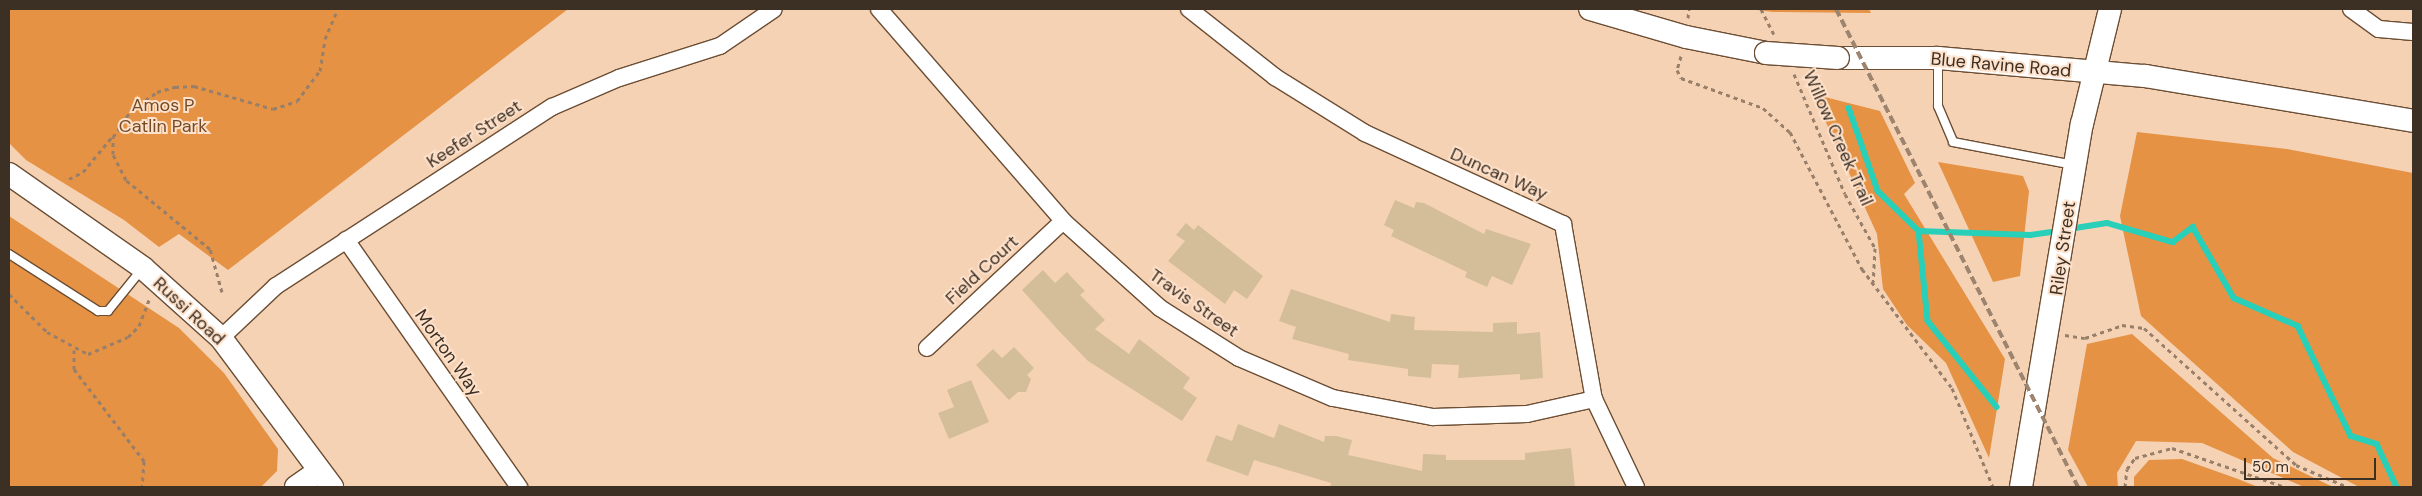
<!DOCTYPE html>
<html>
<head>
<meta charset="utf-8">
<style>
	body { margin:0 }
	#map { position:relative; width:2422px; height:496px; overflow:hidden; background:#f6d2b5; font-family:"DM Sans",sans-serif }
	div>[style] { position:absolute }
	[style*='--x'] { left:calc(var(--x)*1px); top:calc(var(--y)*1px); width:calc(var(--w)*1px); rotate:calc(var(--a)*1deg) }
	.green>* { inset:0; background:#e59244 }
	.stream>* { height:5.5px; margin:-2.75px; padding:0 2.75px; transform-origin:2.75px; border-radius:2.75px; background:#28cfb9 }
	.building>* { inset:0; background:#d4be99 }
	.path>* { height:3px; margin-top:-1.5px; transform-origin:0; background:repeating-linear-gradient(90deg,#977f6a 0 4px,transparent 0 8px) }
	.roads { filter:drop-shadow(1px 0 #6c4e34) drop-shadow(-1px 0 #6c4e34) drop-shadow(0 1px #6c4e34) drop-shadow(0 -1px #6c4e34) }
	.lane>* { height:8px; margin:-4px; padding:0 4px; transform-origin:4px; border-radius:4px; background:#fff }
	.street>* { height:16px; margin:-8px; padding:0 8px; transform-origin:8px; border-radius:8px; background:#fff }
	.secondary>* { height:22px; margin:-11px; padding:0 11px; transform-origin:11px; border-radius:11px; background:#fff }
	.rail>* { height:4px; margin-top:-2px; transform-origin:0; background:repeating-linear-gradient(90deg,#9d846f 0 8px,transparent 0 12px) }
	.bridges { filter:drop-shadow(1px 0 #6c4e34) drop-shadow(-1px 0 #6c4e34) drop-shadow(0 1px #6c4e34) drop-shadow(0 -1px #6c4e34) }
	.secondary-bridge>* { height:22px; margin:-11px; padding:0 11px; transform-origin:11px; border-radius:11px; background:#fff }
	span { translate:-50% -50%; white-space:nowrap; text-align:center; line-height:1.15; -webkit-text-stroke:4px #fee1ca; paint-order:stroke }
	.street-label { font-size:18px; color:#3c2f23 }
	.park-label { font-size:18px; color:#744a24 }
	.frame { position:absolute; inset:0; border:10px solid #3c2f23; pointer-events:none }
	.scale { position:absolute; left:2244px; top:458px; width:132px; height:22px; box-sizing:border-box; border:2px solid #3c2f23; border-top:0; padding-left:6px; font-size:15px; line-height:18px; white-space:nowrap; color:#3c2f23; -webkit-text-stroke:4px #fee1ca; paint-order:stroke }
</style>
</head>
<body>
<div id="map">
	<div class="green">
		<div style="clip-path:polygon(9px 9px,568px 9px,228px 270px,179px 234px,159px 247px,124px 220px,26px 160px,9px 143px)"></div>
		<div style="clip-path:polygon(1749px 9px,1869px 9px,1871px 13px,1773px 12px)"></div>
		<div style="clip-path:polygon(1813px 94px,1880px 111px,1915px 183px,1904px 194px,2005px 359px,1989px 458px,1946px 363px,1907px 325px,1883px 289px,1877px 234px)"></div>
		<div style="clip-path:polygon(2137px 132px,2287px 149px,2413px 173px,2413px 487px,2359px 487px,2293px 452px,2141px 316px,2120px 216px)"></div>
		<div style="clip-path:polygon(1938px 162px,2023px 176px,2029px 191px,2020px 276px,1993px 282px)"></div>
		<div style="clip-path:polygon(9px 216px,179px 328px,224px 373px,278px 449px,277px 471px,261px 487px,9px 487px)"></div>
		<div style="clip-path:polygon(2132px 334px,2273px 458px,2333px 487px,2304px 487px,2202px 443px,2136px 441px,2117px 473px,2118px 487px,2088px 487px,2068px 450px,2087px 344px)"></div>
		<div style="clip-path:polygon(2182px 459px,2238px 479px,2258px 487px,2134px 487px,2134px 477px,2149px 460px)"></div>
	</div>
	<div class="stream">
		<div style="--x:1849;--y:108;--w:88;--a:70.7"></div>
		<div style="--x:1878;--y:191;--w:57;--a:44.3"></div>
		<div style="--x:1919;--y:231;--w:90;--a:84.3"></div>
		<div style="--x:1928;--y:321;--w:110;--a:51.3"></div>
		<div style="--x:2069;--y:229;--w:38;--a:-9"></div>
		<div style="--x:2107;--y:223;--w:69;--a:16.1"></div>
		<div style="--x:2173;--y:242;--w:25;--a:-37"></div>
		<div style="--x:2193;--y:227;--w:82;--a:60"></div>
		<div style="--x:2234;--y:298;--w:70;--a:23.6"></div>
		<div style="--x:2298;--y:326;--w:122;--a:64.3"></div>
		<div style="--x:2351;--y:436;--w:27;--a:17"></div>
		<div style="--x:2377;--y:444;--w:47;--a:65.1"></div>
		<div style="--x:1919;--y:231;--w:111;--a:2.1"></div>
		<div style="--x:2030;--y:235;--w:30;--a:-8"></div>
	</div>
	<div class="building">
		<div style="clip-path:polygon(1395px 200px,1414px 208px,1416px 202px,1424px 203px,1484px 234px,1486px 229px,1531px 244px,1512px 285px,1492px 276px,1487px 287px,1465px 277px,1467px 272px,1391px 236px,1394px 230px,1384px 225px)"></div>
		<div style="clip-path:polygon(1186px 223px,1194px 230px,1198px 225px,1263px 276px,1247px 299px,1234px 290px,1225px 304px,1168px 261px,1185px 241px,1176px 235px)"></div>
		<div style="clip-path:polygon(1043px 270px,1055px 283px,1067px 272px,1078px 284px,1085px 291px,1080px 295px,1105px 320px,1095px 329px,1129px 354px,1139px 339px,1190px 378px,1183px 388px,1197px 398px,1182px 421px,1088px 361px,1059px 331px,1022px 290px)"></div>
		<div style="clip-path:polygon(1291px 289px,1390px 322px,1391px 314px,1415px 317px,1414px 330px,1493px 332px,1493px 323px,1517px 322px,1517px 334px,1540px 332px,1543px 378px,1520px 380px,1520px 374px,1458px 378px,1459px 365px,1432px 364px,1431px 378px,1408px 376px,1408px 369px,1348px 360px,1349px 354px,1292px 339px,1296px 327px,1279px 321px)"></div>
		<div style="clip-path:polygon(1014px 347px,1034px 368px,1027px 375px,1031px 379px,1026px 392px,1018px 392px,1009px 400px,976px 365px,993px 349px,1002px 358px)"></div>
		<div style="clip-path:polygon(971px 380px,989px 422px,949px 439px,938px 413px,954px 407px,947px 390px)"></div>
		<div style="clip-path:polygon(1238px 424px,1274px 438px,1279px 424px,1324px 442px,1325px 436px,1336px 436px,1352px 440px,1348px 455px,1422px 471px,1423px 454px,1446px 455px,1446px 460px,1525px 460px,1525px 453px,1571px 448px,1575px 487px,1330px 487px,1331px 483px,1254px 460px,1248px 476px,1206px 461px,1216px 435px,1232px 441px)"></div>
	</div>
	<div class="path">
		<div style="--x:1761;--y:9;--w:29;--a:63"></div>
		<div style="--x:1688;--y:18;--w:9;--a:-84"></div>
		<div style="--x:1681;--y:56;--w:15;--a:106"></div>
		<div style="--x:1677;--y:70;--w:9;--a:63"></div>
		<div style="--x:1681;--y:78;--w:87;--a:20.1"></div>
		<div style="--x:1763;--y:108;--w:36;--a:42"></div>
		<div style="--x:1790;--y:132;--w:155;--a:62.3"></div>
		<div style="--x:1862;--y:269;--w:149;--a:52.9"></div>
		<div style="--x:1952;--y:388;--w:107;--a:67.5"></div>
		<div style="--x:1794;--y:74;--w:130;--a:67"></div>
		<div style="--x:1845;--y:194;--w:62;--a:60.9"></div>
		<div style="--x:1875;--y:248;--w:34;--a:93"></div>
		<div style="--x:69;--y:179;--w:16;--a:-27"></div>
		<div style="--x:83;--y:172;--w:45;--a:-50.4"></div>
		<div style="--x:222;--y:292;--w:45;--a:-105.6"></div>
		<div style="--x:210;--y:249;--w:109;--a:-140.6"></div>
		<div style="--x:126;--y:180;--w:29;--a:-117"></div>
		<div style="--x:113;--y:154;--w:17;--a:-90"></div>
		<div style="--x:113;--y:137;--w:34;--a:-56"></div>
		<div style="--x:132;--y:109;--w:30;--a:-34"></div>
		<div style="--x:157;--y:92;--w:19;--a:-16"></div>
		<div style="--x:175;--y:87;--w:19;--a:-3"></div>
		<div style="--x:194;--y:86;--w:82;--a:16.2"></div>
		<div style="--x:273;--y:109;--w:25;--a:-18"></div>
		<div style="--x:297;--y:101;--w:38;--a:-53"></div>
		<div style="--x:320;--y:71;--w:32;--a:-81"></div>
		<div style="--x:325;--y:39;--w:33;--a:-67"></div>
		<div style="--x:9;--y:294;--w:54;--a:45"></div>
		<div style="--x:47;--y:332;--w:47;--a:28.2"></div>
		<div style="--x:88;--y:354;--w:43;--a:-23"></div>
		<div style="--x:128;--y:337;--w:16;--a:-45"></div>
		<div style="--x:139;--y:326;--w:28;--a:-69"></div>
		<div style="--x:2065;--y:335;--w:20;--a:9"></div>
		<div style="--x:2085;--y:338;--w:39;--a:-19"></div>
		<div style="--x:2122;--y:325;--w:22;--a:8"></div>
		<div style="--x:2144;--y:328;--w:205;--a:42"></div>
		<div style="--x:2296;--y:465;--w:56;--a:22.9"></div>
		<div style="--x:74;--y:350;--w:19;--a:90"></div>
		<div style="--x:74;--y:369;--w:116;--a:52.7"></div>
		<div style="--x:144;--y:461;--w:26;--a:94"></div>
		<div style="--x:2125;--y:487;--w:18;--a:-84"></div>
		<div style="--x:2127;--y:469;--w:14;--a:-54"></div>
		<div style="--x:2135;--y:458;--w:38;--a:-15"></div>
		<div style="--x:2172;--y:448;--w:120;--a:19"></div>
	</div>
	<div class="roads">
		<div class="lane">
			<div style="--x:1938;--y:60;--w:46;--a:90"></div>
			<div style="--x:1938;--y:106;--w:39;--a:67"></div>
			<div style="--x:1953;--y:142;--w:123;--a:10.8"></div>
			<div style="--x:9;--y:254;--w:106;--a:32.6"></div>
			<div style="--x:98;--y:311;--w:10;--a:0"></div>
			<div style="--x:108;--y:311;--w:54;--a:-51"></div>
		</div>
		<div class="street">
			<div style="--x:879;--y:9;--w:281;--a:49"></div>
			<div style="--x:1063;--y:221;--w:130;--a:41.9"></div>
			<div style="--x:1160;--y:308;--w:93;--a:32.3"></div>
			<div style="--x:1239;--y:358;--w:102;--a:23.1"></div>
			<div style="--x:1333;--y:398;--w:102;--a:10.8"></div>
			<div style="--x:1433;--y:417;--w:94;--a:-1.8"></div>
			<div style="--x:1527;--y:414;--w:69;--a:-12.6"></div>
			<div style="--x:1189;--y:9;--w:110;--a:38.3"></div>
			<div style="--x:1275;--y:77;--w:106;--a:31.9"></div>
			<div style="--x:1365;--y:133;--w:218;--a:24.7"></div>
			<div style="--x:1563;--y:224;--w:178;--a:80"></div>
			<div style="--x:1594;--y:399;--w:98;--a:64.5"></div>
			<div style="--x:2351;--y:9;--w:34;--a:36"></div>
			<div style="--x:2379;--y:29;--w:34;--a:5"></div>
			<div style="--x:346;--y:240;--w:302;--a:55"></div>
			<div style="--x:221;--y:338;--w:76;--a:-43.4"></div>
			<div style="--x:276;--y:286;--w:329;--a:-33"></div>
			<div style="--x:552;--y:107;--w:73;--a:-23.4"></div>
			<div style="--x:619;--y:78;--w:106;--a:-17.6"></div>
			<div style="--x:720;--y:46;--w:65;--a:-34.4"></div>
			<div style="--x:927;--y:348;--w:186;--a:-43"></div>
		</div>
		<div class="secondary">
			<div style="--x:1590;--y:9;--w:100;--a:16.3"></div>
			<div style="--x:1686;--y:37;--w:82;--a:11.3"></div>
			<div style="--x:1838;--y:58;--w:100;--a:0"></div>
			<div style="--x:1938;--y:58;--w:208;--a:5"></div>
			<div style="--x:2145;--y:76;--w:272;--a:9.5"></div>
			<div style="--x:9;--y:174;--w:164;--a:35"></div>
			<div style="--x:143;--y:268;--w:105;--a:41.9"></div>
			<div style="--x:221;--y:338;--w:186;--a:53.3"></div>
			<div style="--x:296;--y:487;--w:28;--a:-35"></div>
			<div style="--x:2021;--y:487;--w:368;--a:-80.5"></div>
			<div style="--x:2082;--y:124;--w:118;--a:-76.3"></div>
		</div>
	</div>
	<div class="rail">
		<div style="--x:1836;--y:9;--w:536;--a:63.15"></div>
	</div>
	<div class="bridges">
		<div class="secondary-bridge">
			<div style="--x:1766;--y:53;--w:72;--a:4"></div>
		</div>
	</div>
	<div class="street-label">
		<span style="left:2001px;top:65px;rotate:5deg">Blue Ravine Road</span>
		<span style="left:474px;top:134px;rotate:-33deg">Keefer Street</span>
		<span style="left:1838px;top:138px;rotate:66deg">Willow Creek Trail</span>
		<span style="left:1499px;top:174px;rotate:24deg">Duncan Way</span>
		<span style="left:2063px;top:248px;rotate:-82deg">Riley Street</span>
		<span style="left:982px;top:270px;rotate:-43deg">Field Court</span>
		<span style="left:1194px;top:303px;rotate:35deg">Travis Street</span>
		<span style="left:189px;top:311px;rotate:43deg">Russi Road</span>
		<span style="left:448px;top:353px;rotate:55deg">Morton Way</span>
	</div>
	<div class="park-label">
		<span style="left:163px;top:116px">Amos P<br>Catlin Park</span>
	</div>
	<div class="frame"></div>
	<div class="scale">50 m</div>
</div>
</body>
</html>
